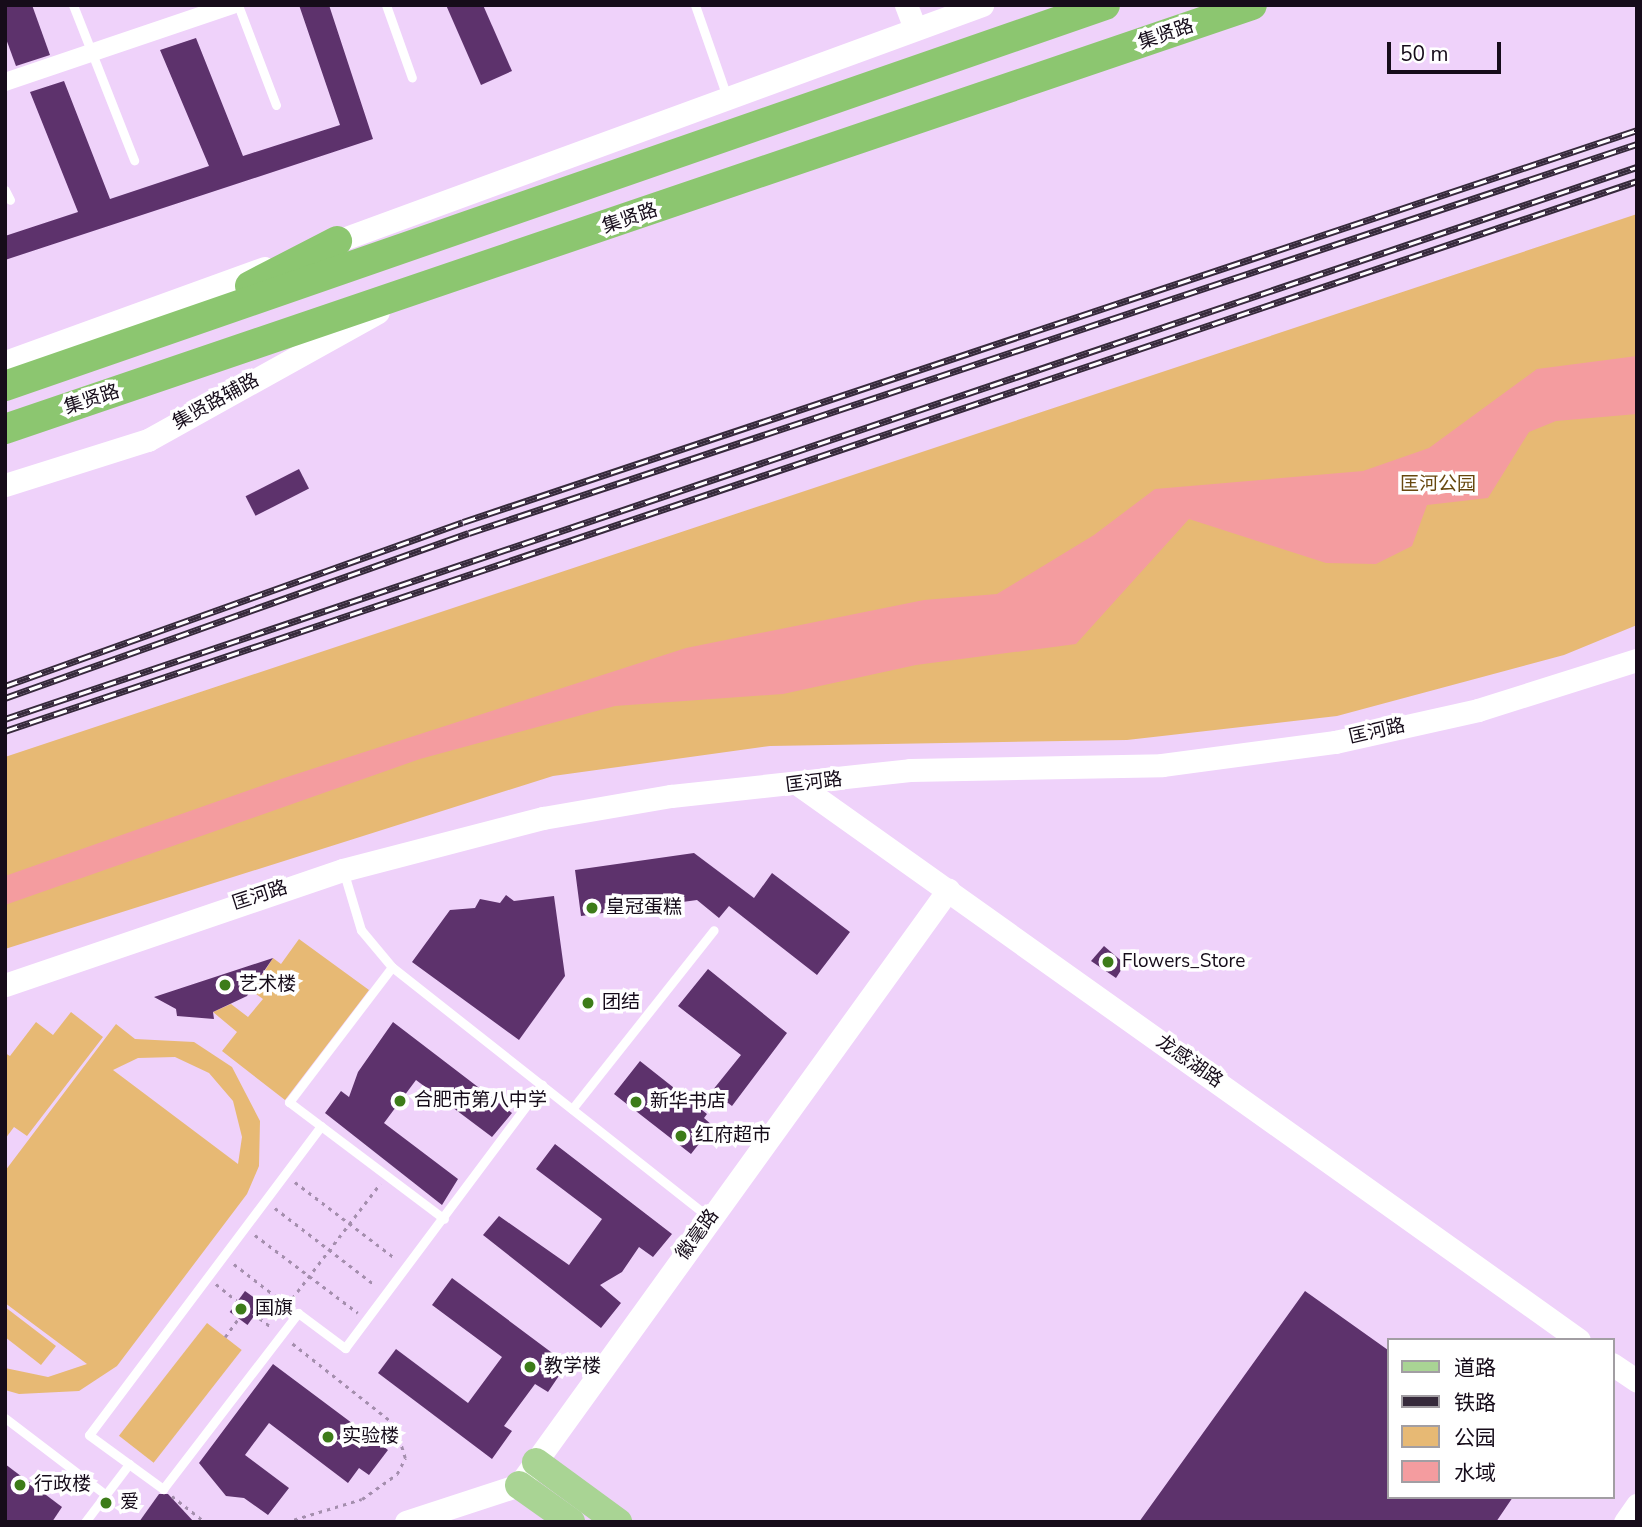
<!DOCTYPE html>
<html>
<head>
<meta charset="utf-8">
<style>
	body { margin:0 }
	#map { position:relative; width:1642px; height:1527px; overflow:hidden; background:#efd2fa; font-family:"Nunito Sans","Noto Sans SC",sans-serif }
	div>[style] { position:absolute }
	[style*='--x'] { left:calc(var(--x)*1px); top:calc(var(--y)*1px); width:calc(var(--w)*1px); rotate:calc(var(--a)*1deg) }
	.green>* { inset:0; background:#e7b974; transform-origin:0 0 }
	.water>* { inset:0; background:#f49c9f }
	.building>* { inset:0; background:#5d326c; transform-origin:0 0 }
	.path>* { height:2.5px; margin-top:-1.25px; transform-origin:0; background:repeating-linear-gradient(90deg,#a48ead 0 3.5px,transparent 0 8.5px) }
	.service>* { height:9px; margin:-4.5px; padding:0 4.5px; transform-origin:4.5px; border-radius:4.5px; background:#fff }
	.minor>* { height:18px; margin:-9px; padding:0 9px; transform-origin:9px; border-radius:9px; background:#fff }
	.tertiary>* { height:23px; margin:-11.5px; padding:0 11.5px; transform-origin:11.5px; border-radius:11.5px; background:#fff }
	.primary>* { height:28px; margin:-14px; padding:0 14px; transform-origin:14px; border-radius:14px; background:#a9d494 }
	.trunk>* { height:30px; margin:-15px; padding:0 15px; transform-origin:15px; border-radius:15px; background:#8cc670 }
	.rail>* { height:7px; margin-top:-3.5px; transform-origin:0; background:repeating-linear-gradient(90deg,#fff 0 13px,#362a3b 0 26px); box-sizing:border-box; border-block:2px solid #362a3b }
	.dots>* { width:19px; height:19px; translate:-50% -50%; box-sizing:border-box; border:4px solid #fff; border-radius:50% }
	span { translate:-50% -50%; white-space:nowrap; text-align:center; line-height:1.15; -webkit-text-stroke:7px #fff; paint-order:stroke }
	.street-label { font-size:19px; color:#160c1a }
	.park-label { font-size:19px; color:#67480f }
	.poi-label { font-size:19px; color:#160c1a }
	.left { translate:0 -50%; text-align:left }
	.frame { position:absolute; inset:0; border:7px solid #160c1a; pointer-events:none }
	.legend { position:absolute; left:1387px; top:1338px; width:228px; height:161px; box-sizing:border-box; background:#fff; border:2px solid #a29ea3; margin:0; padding:9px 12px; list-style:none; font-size:21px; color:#160c1a }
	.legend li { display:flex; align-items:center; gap:14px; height:35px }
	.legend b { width:35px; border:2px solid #a29ea3 }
	.scale { position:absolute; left:1387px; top:42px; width:114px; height:32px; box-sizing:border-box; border:4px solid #160c1a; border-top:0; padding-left:9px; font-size:21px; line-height:24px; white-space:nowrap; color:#160c1a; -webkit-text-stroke:5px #fff; paint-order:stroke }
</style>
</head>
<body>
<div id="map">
	<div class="green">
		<div style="clip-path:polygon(1637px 214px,1637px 625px,1564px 655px,1337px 716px,1127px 740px,770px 746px,553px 776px,5px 949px,5px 757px)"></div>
		<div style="clip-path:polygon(299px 939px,369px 990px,285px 1100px,222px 1051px,237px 1032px,213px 1012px,231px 1004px,248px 1017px,263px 999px,252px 991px,273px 958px,281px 964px)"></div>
		<div style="clip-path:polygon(71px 1012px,103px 1037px,27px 1136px,14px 1127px,5px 1139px,5px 1053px,10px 1056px,36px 1022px,53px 1035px)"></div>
		<div style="clip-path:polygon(evenodd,116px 1024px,135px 1039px,194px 1042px,232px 1067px,260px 1121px,259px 1166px,247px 1194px,117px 1366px,79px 1391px,19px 1394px,5px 1390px,5px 1368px,48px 1377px,87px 1364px,5px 1303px,5px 1171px,116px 1024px,175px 1057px,209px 1073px,233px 1101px,242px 1137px,238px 1164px,113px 1070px,138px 1058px,175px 1057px)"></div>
		<div style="clip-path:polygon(5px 1307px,56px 1346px,41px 1365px,5px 1337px)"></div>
		<div style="left:207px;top:1323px;width:44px;height:143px;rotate:38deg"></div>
	</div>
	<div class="water">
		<div style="clip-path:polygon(1637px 356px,1637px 414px,1556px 421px,1529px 432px,1488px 498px,1427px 505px,1412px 546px,1376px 564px,1326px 563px,1189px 519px,1076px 644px,916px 665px,783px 694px,615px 706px,420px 759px,5px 905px,5px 876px,281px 779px,686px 648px,924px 600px,997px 594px,1094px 535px,1155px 489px,1363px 471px,1429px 448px,1537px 369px)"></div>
	</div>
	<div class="building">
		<div style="clip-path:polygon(5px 5px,32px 5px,50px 55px,16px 66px,5px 36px)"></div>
		<div style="clip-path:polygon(299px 5px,329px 5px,373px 139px,5px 260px,5px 236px,78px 212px,30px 92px,64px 81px,110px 199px,209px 166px,160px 50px,196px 38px,243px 156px,340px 125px)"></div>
		<div style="clip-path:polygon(446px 5px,483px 5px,512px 71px,481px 85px)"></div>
		<div style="left:299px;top:469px;width:22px;height:60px;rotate:63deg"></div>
		<div style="clip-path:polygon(694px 853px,754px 898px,772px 873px,850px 932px,817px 975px,729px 906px,719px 918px,697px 900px,581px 916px,575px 870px)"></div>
		<div style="clip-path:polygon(506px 895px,514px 901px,554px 896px,565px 976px,519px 1040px,412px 962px,450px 910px,475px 908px,480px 899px,500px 903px)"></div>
		<div style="clip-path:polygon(1104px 946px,1125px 964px,1116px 978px,1091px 961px)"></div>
		<div style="clip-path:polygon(273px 958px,247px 996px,213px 1012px,214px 1019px,177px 1016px,176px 1009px,154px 997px)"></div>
		<div style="clip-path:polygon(708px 969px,787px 1033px,732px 1106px,712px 1091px,741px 1055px,678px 1006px)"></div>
		<div style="clip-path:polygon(393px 1022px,512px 1113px,492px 1137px,416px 1080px,384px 1123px,458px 1179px,442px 1205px,325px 1113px,341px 1091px,349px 1097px,358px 1072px)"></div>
		<div style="clip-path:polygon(640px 1061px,707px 1114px,704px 1118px,713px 1126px,691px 1154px,614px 1094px)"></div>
		<div style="clip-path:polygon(555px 1144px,672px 1234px,653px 1257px,639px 1247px,622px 1272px,600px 1285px,621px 1303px,601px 1328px,483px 1235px,499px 1216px,569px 1265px,602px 1219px,536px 1169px)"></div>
		<div style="clip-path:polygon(452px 1278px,567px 1364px,548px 1392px,535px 1384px,504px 1426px,512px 1431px,492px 1459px,378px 1373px,396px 1349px,468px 1403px,502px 1357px,432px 1305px)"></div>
		<div style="left:245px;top:1291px;width:22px;height:26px;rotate:36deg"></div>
		<div style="clip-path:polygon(1305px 1291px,1388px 1350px,1388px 1497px,1513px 1497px,1496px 1522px,1139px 1522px)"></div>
		<div style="clip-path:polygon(273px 1364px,388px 1450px,369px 1475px,359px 1468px,348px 1483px,269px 1423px,245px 1455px,289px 1488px,268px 1515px,244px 1498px,226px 1496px,199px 1463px)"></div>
		<div style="clip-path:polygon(5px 1464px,62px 1507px,52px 1522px,5px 1520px)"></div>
		<div style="clip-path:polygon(159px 1494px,168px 1494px,194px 1522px,139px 1522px)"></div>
	</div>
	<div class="path">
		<div style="--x:295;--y:1182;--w:127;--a:37.3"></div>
		<div style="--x:275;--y:1208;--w:126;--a:37.6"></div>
		<div style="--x:255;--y:1235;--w:129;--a:37.1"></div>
		<div style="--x:234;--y:1264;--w:67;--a:37.7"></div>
		<div style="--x:216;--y:1284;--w:38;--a:39"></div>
		<div style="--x:287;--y:1305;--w:153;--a:-52.5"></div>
		<div style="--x:225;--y:1337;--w:36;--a:-54"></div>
		<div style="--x:246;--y:1308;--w:31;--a:37"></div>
		<div style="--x:172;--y:1496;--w:42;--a:38.2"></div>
		<div style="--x:286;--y:1522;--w:79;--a:-16.8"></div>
		<div style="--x:362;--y:1499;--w:43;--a:-35.5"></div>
		<div style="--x:397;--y:1474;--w:18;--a:-63"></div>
		<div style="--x:405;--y:1458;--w:34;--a:-107"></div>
		<div style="--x:395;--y:1425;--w:134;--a:-141.7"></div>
	</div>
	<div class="service">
		<div style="--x:73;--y:5;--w:167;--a:68.5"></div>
		<div style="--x:238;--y:5;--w:107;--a:69.2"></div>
		<div style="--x:386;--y:5;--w:77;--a:70.4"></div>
		<div style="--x:695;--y:5;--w:94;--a:70.8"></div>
		<div style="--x:5;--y:190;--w:11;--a:63"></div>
		<div style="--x:343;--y:870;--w:63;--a:73.3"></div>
		<div style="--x:361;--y:930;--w:48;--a:50"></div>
		<div style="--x:392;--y:967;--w:405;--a:38.3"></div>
		<div style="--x:392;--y:967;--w:170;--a:127.3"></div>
		<div style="--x:289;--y:1102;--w:194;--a:37"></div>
		<div style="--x:572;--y:1109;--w:228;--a:-51.6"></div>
		<div style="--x:321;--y:1126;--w:386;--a:126.9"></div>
		<div style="--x:89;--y:1435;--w:92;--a:36.1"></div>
		<div style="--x:163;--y:1489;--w:222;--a:-52.5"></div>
		<div style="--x:298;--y:1313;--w:59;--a:36.7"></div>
		<div style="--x:345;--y:1348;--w:329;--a:-53.2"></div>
		<div style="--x:5;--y:1418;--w:127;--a:37.3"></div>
		<div style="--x:85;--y:1522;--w:73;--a:-52.8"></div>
	</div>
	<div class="minor">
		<div style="--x:5;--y:82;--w:240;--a:-18.7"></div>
	</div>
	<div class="tertiary">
		<div style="--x:906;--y:5;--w:25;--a:69"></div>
		<div style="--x:324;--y:246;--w:701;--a:-20.12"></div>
		<div style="--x:5;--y:362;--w:276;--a:-19.9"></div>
		<div style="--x:5;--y:485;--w:150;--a:-17.5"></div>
		<div style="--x:148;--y:440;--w:263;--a:-29.1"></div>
		<div style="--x:799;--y:785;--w:957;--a:35.43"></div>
		<div style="--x:5;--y:985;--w:357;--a:-18.8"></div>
		<div style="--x:343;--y:870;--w:207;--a:-14.6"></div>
		<div style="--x:543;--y:818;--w:130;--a:-9.8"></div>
		<div style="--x:671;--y:796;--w:240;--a:-6.2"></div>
		<div style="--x:910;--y:770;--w:252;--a:-1.1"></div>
		<div style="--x:1162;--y:765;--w:175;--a:-7.6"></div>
		<div style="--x:1335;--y:742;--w:147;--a:-12.6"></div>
		<div style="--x:1478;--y:710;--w:167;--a:-17.5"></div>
		<div style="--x:1612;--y:1364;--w:30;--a:34"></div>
		<div style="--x:406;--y:1522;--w:119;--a:-18.1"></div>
		<div style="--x:519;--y:1485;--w:734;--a:-54.21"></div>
		<div style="--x:1625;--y:1522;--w:21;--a:-55"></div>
	</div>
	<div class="primary">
		<div style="--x:536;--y:1462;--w:102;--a:36.2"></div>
		<div style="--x:519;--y:1485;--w:64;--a:35.4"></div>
	</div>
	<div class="trunk">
		<div style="--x:250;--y:286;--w:98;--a:-27.3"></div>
		<div style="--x:5;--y:386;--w:1164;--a:-19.1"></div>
		<div style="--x:5;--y:429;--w:1317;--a:-18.78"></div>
	</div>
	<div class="rail">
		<div style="--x:5;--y:686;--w:486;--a:-19.7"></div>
		<div style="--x:463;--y:522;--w:1238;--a:-18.46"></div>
		<div style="--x:5;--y:698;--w:492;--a:-19.6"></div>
		<div style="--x:469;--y:533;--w:1231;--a:-18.42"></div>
		<div style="--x:5;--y:719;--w:1723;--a:-18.69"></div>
		<div style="--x:5;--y:731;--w:1722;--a:-18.62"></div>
	</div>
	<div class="dots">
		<div style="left:592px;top:908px;background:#3d7c19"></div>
		<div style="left:1108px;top:962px;background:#3d7c19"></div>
		<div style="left:225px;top:985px;background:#3d7c19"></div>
		<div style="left:588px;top:1003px;background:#3d7c19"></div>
		<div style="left:400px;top:1101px;background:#3d7c19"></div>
		<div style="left:636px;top:1102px;background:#3d7c19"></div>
		<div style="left:681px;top:1136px;background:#3d7c19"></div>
		<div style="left:241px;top:1309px;background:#3d7c19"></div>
		<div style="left:530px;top:1367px;background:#3d7c19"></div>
		<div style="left:328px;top:1437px;background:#3d7c19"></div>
		<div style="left:20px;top:1485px;background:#3d7c19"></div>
		<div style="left:106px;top:1503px;background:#3d7c19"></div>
	</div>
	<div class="street-label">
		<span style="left:1166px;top:35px;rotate:-19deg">集贤路</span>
		<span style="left:630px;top:219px;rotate:-19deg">集贤路</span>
		<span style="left:92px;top:400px;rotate:-18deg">集贤路</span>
		<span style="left:216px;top:402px;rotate:-29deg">集贤路辅路</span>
		<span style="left:1377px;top:732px;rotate:-13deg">匡河路</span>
		<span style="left:814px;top:783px;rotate:-7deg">匡河路</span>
		<span style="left:260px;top:896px;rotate:-18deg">匡河路</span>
		<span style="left:1189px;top:1062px;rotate:35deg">龙感湖路</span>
		<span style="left:698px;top:1235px;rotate:-54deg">徽毫路</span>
	</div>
	<div class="park-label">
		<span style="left:1438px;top:485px">匡河公园</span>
	</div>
	<div class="poi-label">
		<span class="left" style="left:606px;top:908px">皇冠蛋糕</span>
		<span class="left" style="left:1122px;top:962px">Flowers_Store</span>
		<span class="left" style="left:239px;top:985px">艺术楼</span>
		<span class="left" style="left:602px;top:1003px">团结</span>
		<span class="left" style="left:414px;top:1101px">合肥市第八中学</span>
		<span class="left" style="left:650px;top:1102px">新华书店</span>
		<span class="left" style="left:695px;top:1136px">红府超市</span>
		<span class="left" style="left:255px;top:1309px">国旗</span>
		<span class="left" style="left:544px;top:1367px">教学楼</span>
		<span class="left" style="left:342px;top:1437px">实验楼</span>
		<span class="left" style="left:34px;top:1485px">行政楼</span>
		<span class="left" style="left:120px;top:1503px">爱</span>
	</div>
	<div class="frame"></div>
	<ul class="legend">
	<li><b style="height:9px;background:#a9d494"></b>道路</li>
	<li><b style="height:9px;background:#362a3b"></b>铁路</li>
	<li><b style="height:19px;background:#e7b974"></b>公园</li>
	<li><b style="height:19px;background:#f49c9f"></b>水域</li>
	</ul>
	<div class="scale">50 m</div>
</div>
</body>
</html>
